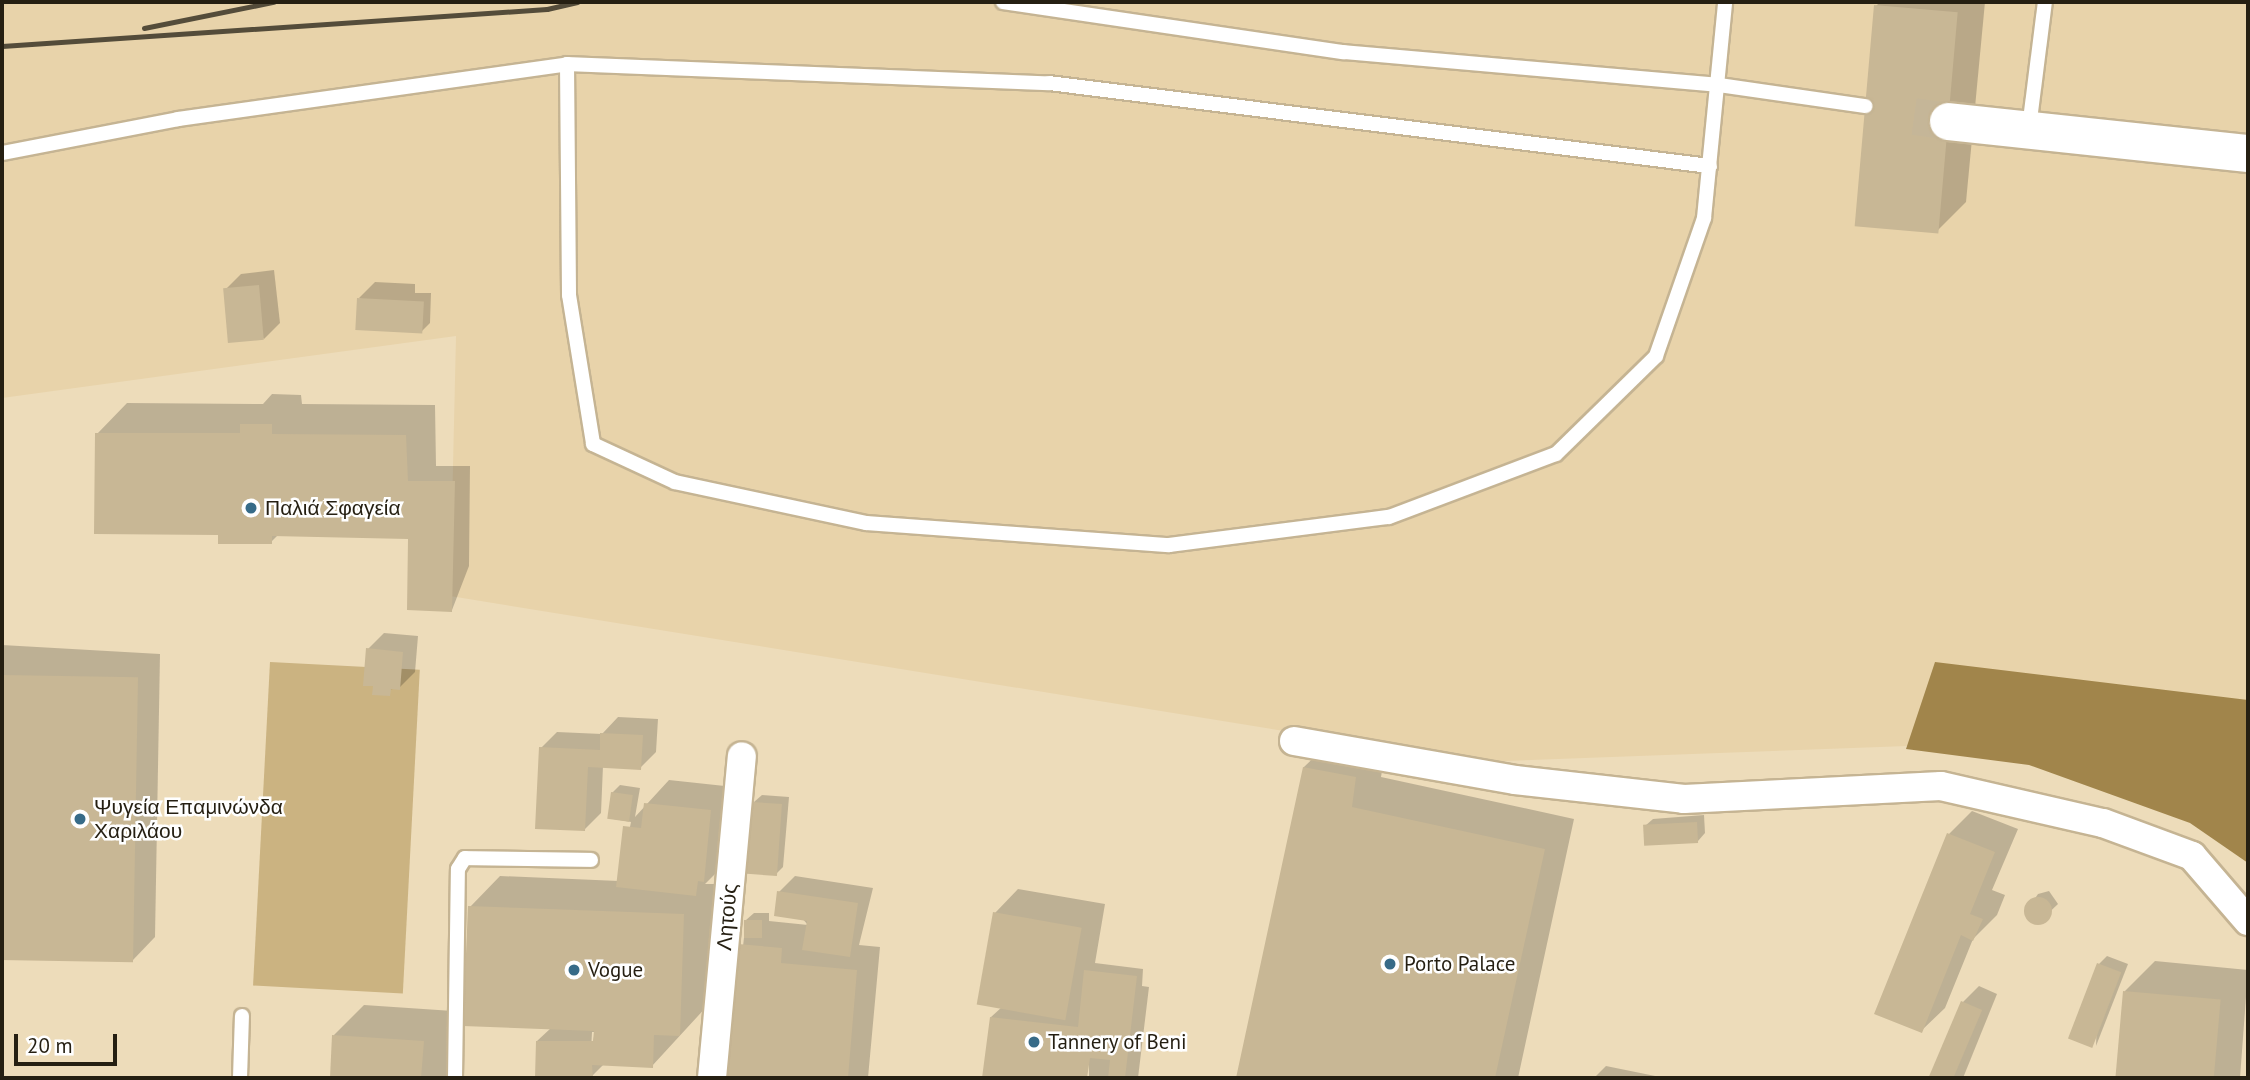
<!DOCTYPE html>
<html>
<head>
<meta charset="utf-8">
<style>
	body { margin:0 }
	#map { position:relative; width:2250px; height:1080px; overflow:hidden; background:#eddcba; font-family:"PT Sans",sans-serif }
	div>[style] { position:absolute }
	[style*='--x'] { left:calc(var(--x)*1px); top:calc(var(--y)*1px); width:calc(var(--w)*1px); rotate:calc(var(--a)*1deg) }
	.built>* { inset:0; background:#e8d3aa }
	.green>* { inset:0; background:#cbb381; transform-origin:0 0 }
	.water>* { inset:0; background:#a1854b }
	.shadow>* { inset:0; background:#0003 }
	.building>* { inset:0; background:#c8b795; transform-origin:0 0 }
	.round { border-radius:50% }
	.tertiary-tunnel>* { height:37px; margin-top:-18.5px; transform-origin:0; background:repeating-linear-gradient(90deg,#c5b698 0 37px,transparent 0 55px) }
	.roads { filter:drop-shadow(2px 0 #c5b493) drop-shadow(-2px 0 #c5b493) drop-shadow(0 2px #c5b493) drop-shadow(0 -2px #c5b493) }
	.service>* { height:14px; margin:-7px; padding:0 7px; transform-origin:7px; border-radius:7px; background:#fff }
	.minor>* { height:28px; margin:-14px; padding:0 14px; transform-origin:14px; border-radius:14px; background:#fff }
	.tertiary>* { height:37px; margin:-18.5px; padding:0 18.5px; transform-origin:18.5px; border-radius:18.5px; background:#fff }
	.rail>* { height:5px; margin:-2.5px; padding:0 2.5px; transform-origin:2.5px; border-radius:2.5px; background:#544c3a }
	.dots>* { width:19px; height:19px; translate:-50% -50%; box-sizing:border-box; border:4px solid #fff; border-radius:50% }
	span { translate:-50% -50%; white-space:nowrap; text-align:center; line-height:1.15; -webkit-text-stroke:5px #fff; paint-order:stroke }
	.poi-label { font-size:21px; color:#251f12 }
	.left { translate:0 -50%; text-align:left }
	.street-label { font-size:21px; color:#251f12 }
	.frame { position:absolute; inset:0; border:4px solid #251f12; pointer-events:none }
	.scale { position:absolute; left:14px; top:1034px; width:103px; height:32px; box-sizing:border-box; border:4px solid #251f12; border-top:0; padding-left:9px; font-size:21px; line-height:24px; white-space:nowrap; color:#251f12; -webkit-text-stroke:5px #fff; paint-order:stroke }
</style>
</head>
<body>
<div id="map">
	<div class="built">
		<div style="clip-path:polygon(2px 2px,2248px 2px,2248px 742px,1934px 745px,1476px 762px,450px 596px,456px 336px,2px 398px)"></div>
	</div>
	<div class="green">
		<div style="left:270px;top:662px;width:150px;height:324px;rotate:3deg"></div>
	</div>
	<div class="water">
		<div style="clip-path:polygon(1935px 662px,2248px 700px,2248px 863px,2190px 823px,2029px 765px,1906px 749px)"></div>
	</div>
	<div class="shadow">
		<div style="clip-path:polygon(1880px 2px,1985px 2px,1966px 202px,1936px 232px,1876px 6px)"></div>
		<div style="clip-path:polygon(274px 270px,280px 323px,264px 339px,225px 290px,241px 274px)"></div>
		<div style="clip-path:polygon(375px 282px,415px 284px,415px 293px,431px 293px,430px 323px,422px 331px,359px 298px)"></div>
		<div style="clip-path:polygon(272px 394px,301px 395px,302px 404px,435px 405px,436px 466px,470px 466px,469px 566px,452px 610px,409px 537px,279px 534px,271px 542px,220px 533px,97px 434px,127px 403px,263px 404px)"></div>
		<div style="clip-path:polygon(384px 633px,418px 636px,415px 672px,399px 688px,374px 692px,368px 649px)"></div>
		<div style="clip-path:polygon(2px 645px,160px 654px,155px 937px,132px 961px,2px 959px)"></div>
		<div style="clip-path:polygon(618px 717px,658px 719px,656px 752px,640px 768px,603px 766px,601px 813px,585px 829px,541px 748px,557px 732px,602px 734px)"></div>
		<div style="clip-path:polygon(1335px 737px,1386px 747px,1381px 777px,1574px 819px,1518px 1078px,1237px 1078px,1304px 767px)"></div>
		<div style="clip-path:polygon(evenodd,669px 780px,734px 787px,719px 870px,705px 884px,714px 884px,709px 1004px,652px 1066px,604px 1064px,592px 1076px,537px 1041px,551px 1028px,470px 907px,500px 876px,619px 881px,631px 822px,608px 818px,612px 793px,620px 785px,640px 788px,635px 817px,669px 780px,592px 1032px,595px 1032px,591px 1052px,592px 1032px)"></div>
		<div style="clip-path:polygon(762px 795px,789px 797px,783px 867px,775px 875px,754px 802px)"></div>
		<div style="clip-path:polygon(1972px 811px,2018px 829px,1992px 890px,2005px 895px,1997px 915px,1973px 939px,1945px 1008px,1921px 1031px,1949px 834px)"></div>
		<div style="clip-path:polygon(1704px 815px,1705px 833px,1698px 841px,1645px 826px,1653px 819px)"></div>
		<div style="clip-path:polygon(795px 876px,873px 888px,859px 945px,880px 947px,868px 1078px,728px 1078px,746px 920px,754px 913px,769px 913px,769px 921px,808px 925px,779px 892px)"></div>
		<div style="clip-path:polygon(1018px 889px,1105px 904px,1095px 963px,1143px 969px,1142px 986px,1149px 987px,1138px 1078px,1089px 1078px,1089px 1049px,1085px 1078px,984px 1078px,991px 1017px,1002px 1007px,995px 913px)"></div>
		<div style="clip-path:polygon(2049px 891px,2058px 904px,2038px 923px,2025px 913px,2038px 894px)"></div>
		<div style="clip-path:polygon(2107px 956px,2128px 964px,2096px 1046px,2099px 964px)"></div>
		<div style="clip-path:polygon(2155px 961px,2248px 970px,2240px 1078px,2117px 1078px,2125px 991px)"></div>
		<div style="clip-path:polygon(1979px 986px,1997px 994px,1963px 1078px,1932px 1078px,1963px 1002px)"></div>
		<div style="clip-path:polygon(364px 1005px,453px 1011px,448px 1078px,332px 1078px,334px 1035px)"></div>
		<div style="clip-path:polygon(1606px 1066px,1665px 1078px,1594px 1078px)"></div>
	</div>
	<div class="building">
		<div style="left:1874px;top:5px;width:84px;height:222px;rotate:5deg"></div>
		<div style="left:259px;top:285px;width:55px;height:36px;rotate:85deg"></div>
		<div style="left:357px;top:298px;width:67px;height:32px;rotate:3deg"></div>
		<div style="clip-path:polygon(240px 424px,272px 424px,272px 434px,406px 435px,408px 481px,455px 481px,452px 612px,407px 610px,408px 539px,272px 536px,272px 544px,218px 544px,218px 535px,94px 534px,95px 433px,240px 433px)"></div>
		<div style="clip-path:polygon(366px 648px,403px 652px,400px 690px,391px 689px,390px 696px,372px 695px,373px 686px,363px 686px)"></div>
		<div style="left:2px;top:675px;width:136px;height:285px;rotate:1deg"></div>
		<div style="clip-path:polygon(600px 733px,643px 735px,641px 770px,588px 767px,585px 831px,535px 829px,539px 747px,600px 750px)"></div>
		<div style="clip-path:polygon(1303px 767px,1356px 777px,1352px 807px,1545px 849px,1495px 1078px,1236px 1078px)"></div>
		<div style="left:611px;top:792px;width:22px;height:27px;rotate:8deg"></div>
		<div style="left:752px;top:802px;width:30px;height:72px;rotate:4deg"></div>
		<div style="clip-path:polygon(644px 803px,711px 810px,704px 882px,698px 881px,696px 896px,616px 887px,623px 826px,641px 828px)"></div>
		<div style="left:1697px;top:822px;width:21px;height:54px;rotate:87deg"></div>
		<div style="clip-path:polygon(1947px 833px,1995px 852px,1970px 914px,1983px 919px,1973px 941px,1961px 935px,1922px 1033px,1874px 1014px)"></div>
		<div style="clip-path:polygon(777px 891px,858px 903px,850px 957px,802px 950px,807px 921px,774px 916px)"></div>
		<div class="round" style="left:2024px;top:897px;width:28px;height:28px"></div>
		<div style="clip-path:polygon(468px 906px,684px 914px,680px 1036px,654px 1035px,653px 1068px,592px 1065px,593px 1078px,535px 1078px,536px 1041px,593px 1041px,594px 1031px,463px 1026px)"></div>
		<div style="left:993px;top:912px;width:90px;height:94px;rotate:10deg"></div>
		<div style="left:744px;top:920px;width:18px;height:18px"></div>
		<div style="clip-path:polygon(738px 944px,782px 948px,781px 963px,857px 970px,848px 1078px,726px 1078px)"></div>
		<div style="left:2097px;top:963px;width:26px;height:81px;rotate:21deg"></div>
		<div style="clip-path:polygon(1084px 970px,1137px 976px,1125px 1078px,1108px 1078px,1110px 1060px,1090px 1058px,1087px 1078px,982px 1078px,990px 1017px,1078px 1027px)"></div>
		<div style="left:2123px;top:991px;width:98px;height:87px;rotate:5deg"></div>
		<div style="left:1961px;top:1001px;width:23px;height:83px;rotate:23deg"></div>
		<div style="clip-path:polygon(332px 1035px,424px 1041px,421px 1078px,330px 1078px)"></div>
	</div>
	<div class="tertiary-tunnel">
		<div style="--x:1914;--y:116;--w:34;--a:8"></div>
	</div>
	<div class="roads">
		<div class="service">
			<div style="--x:1003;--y:2;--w:344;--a:8.4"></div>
			<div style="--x:1343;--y:52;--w:377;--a:5"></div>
			<div style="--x:1719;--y:85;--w:148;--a:8.2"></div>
			<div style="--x:567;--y:64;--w:231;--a:89.5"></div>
			<div style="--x:569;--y:295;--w:151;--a:80.8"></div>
			<div style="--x:593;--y:444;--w:90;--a:24.9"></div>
			<div style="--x:675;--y:482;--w:195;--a:12.1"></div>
			<div style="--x:866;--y:523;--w:304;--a:4.2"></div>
			<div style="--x:1169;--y:545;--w:222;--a:-7.3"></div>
			<div style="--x:1389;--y:517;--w:178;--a:-20.7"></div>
			<div style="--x:1556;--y:454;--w:140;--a:-44.4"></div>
			<div style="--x:1656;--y:356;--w:146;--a:-70.8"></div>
			<div style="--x:1704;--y:218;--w:217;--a:-84.4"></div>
			<div style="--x:2029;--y:128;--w:127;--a:-82.8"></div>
			<div style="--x:2;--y:153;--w:179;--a:-10.9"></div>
			<div style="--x:178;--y:119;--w:393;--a:-8"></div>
			<div style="--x:567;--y:64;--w:482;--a:2.3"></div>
			<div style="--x:1049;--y:83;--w:666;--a:7.16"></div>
			<div style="--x:240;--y:1078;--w:62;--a:-88.2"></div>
			<div style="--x:455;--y:1078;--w:209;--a:-89.2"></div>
			<div style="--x:458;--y:869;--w:13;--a:-58"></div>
			<div style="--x:465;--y:858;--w:126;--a:0.9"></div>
		</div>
		<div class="minor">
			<div style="--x:1294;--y:741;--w:224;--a:10"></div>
			<div style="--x:1515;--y:780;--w:170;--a:6.4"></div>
			<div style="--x:1684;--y:799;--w:257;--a:-2.9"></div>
			<div style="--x:1941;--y:786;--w:166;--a:12.9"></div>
			<div style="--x:2103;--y:823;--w:95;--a:20.3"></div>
			<div style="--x:2192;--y:856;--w:86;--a:49.3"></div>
			<div style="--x:712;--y:1078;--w:323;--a:-84.7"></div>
		</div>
		<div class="tertiary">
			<div style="--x:1948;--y:121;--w:302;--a:6.1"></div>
		</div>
	</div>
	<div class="rail">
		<div style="--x:144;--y:28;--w:132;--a:-11.4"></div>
		<div style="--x:2;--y:46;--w:546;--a:-3.88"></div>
		<div style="--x:547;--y:9;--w:31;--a:-13"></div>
	</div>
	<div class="dots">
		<div style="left:251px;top:508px;background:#376b88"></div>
		<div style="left:80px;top:819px;background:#376b88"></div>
		<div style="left:1390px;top:964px;background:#376b88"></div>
		<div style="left:574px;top:970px;background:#376b88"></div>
		<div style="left:1034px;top:1042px;background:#376b88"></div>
	</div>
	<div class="poi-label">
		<span class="left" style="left:265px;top:508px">Παλιά Σφαγεία</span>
		<span class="left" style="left:94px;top:819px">Ψυγεία Επαμινώνδα<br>Χαριλάου</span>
		<span class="left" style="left:1404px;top:964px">Porto Palace</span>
		<span class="left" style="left:588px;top:970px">Vogue</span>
		<span class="left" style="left:1048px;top:1042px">Tannery of Beni</span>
	</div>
	<div class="street-label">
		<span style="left:727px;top:917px;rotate:-85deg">Λητούς</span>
	</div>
	<div class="frame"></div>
	<div class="scale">20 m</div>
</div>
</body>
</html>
